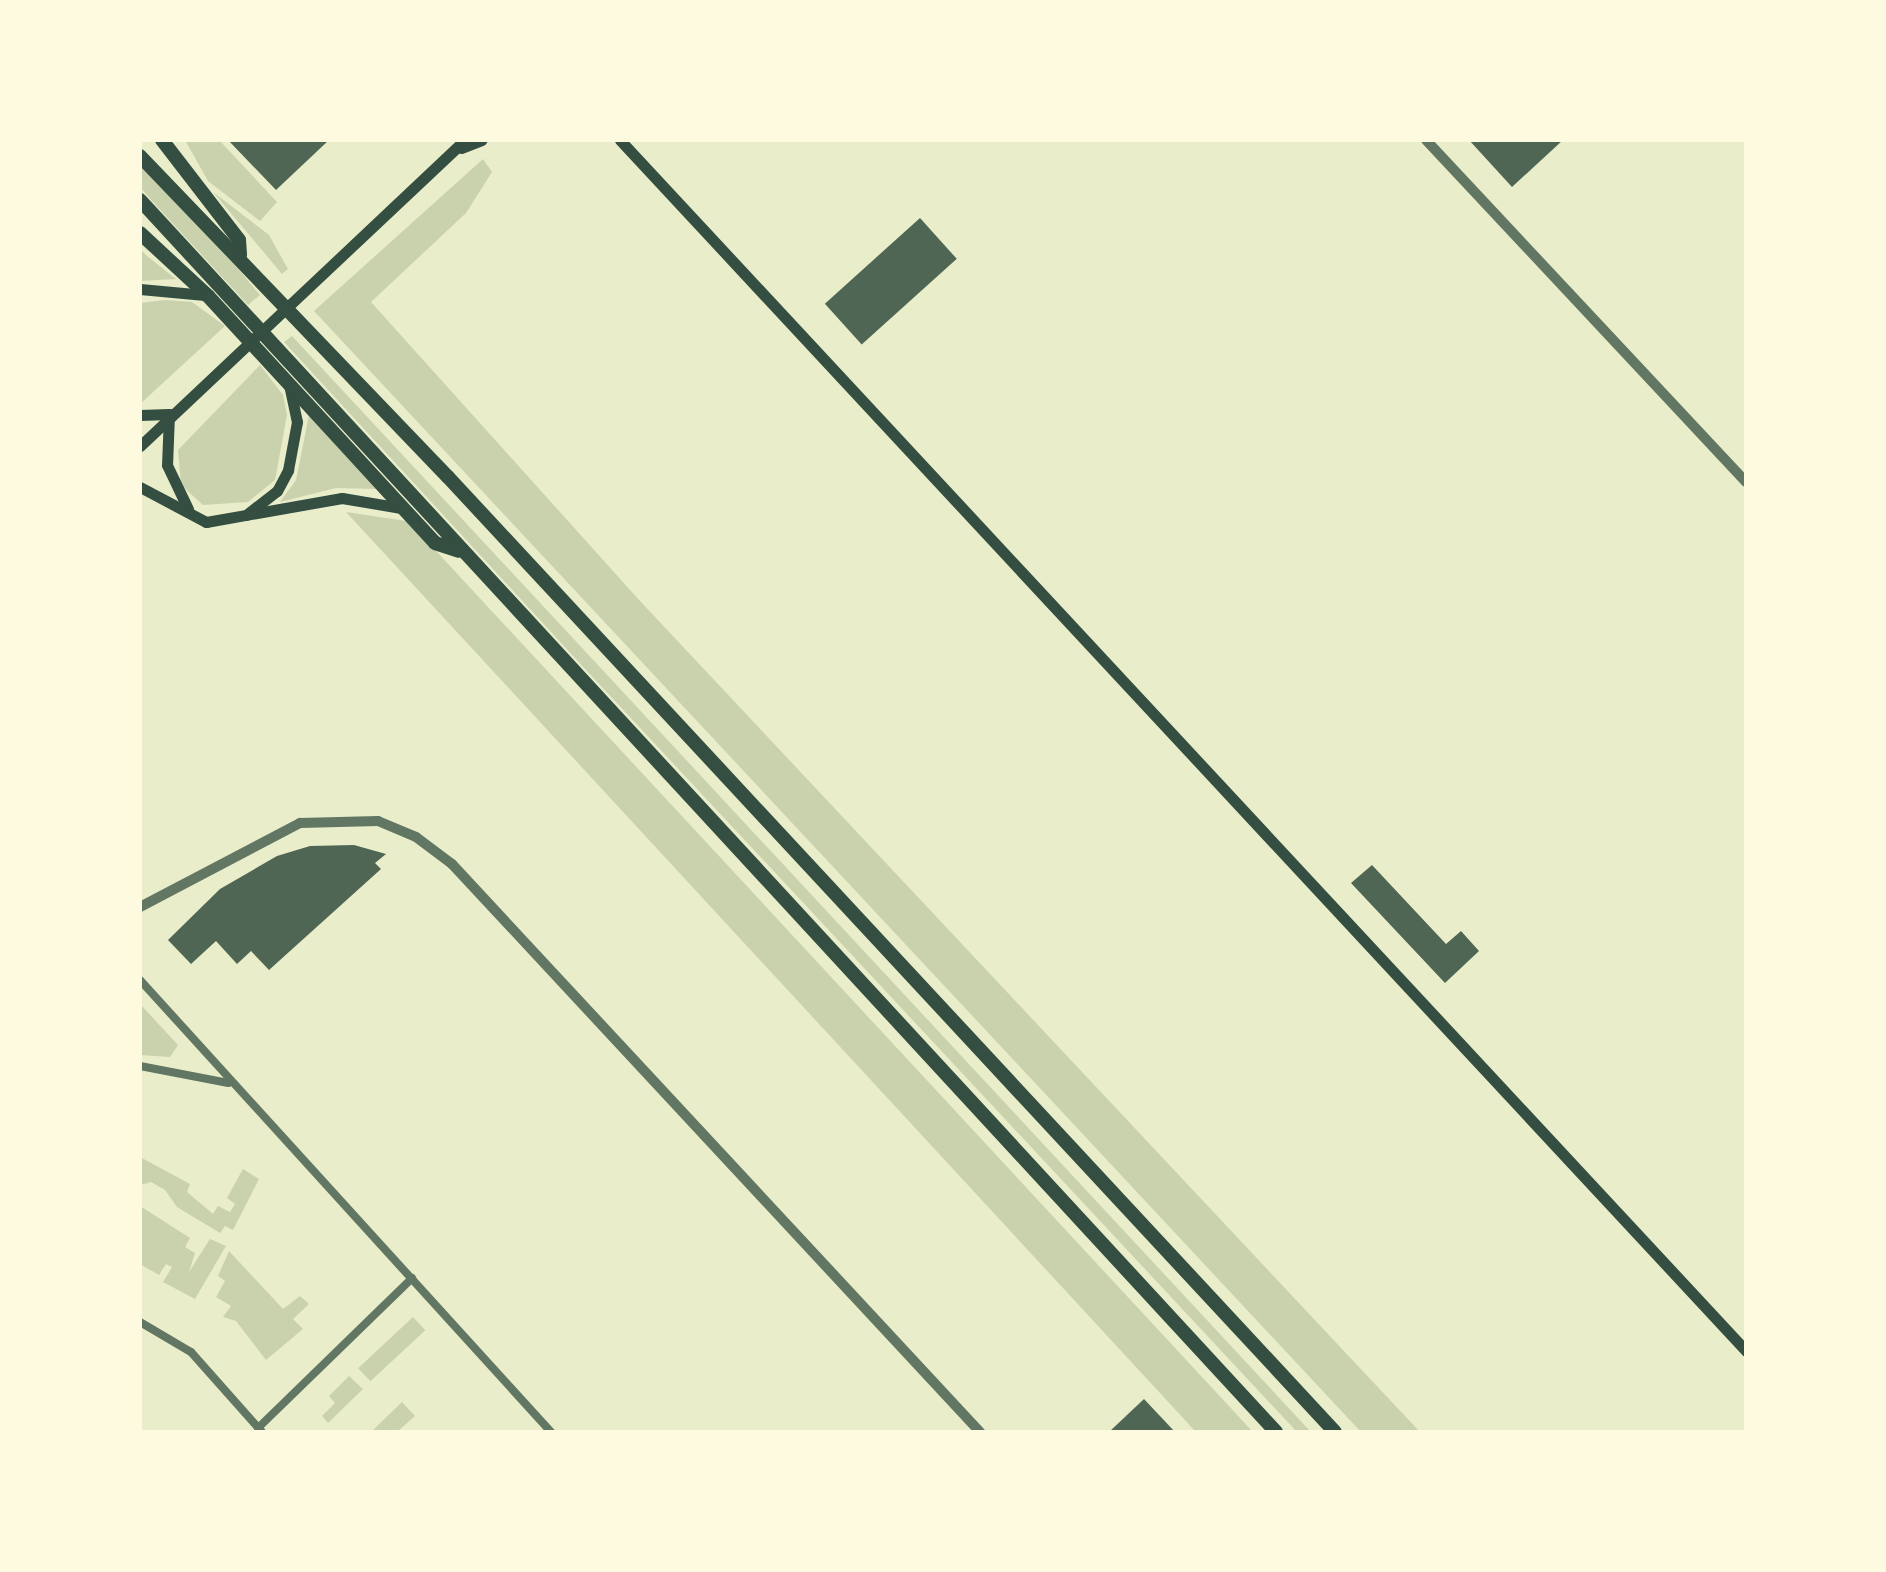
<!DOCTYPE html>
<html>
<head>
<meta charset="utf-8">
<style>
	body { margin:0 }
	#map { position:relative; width:1886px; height:1572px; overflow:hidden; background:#e9edc9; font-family:Roboto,sans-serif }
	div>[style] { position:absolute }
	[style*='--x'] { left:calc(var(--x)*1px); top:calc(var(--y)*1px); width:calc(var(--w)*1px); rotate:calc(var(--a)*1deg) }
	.green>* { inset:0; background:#cad2ad; transform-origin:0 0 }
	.building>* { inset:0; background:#4f6655; transform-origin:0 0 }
	.minor>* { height:8px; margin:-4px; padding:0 4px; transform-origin:4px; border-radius:4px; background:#617663 }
	.tertiary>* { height:10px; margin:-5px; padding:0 5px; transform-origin:5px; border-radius:5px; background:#617663 }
	.secondary>* { height:11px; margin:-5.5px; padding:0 5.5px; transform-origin:5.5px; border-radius:5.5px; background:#344e41 }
	.motorway>* { height:14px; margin:-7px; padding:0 7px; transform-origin:7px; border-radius:7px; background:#344e41 }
	span { translate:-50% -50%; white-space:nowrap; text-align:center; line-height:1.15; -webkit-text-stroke:8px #fefae0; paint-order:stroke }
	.frame { position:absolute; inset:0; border:142px solid #fefae0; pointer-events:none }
</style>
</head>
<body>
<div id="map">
	<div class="green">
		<div style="clip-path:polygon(185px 140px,219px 140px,277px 202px,260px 221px,208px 181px)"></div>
		<div style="clip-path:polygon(483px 159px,492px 172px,466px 213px,371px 302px,640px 601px,1420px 1432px,1361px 1432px,314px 311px)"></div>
		<div style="clip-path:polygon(140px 165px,238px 269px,260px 295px,248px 305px,152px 201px,140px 187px)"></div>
		<div style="clip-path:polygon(213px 192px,269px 235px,288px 269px,282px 274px)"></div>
		<div style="clip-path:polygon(140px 249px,147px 256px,176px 279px,140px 281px)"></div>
		<div style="clip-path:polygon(165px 300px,192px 302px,225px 326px,140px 404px,140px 303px)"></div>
		<div style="clip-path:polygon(292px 336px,1311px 1432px,1297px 1432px,586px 670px,284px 342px)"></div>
		<div style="clip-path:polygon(260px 365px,283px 395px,287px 415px,275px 480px,248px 502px,203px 505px,181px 485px,178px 450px)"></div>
		<div style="clip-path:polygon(309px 415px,342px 452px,377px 489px,336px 488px,280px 502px,296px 480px)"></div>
		<div style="clip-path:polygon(346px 512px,406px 521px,425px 539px,1253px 1432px,1196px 1432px)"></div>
		<div style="clip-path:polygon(140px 1004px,178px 1045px,170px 1057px,140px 1055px)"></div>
		<div style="clip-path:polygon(140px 1157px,190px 1184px,187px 1192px,213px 1214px,218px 1206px,230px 1212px,235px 1204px,227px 1198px,243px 1169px,259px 1179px,233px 1230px,225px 1226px,220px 1233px,177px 1207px,165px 1190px,151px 1182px,140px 1185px)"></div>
		<div style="clip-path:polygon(140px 1206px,190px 1238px,185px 1247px,195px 1253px,189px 1272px,210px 1239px,226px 1246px,195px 1299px,163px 1282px,172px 1267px,166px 1264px,159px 1275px,140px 1264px)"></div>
		<div style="clip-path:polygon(229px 1251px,283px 1309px,300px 1296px,309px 1304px,293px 1319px,303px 1329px,266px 1360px,236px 1321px,223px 1317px,231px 1306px,216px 1297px,225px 1281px,218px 1276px)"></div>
		<div style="left:413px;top:1317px;width:18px;height:75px;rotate:47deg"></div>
		<div style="clip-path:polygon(349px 1376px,363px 1389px,328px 1423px,322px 1416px,335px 1403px,329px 1396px)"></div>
		<div style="clip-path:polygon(402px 1402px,415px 1416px,397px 1432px,371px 1432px)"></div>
	</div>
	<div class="building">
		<div style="clip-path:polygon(228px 140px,329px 140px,276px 190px)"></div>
		<div style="clip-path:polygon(1469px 140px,1563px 140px,1512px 187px)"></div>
		<div style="left:920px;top:218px;width:55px;height:128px;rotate:48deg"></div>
		<div style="clip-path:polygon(354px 845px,386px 854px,375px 863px,381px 869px,269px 970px,251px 951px,237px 964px,216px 941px,191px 964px,168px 940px,220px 889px,277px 856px,310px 846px)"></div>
		<div style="clip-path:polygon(1372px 865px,1446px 944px,1461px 931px,1479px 951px,1445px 983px,1351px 883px)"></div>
		<div style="clip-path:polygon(1144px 1399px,1175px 1432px,1109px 1432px)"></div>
	</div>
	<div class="minor">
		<div style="--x:140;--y:980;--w:611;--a:47.72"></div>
		<div style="--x:140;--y:1066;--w:90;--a:10.9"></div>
		<div style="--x:140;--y:1322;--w:59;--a:30.5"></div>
		<div style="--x:191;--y:1352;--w:107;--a:48.4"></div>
		<div style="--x:258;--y:1428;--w:215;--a:-44.2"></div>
	</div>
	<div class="tertiary">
		<div style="--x:1426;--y:140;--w:468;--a:46.9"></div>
		<div style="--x:140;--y:907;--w:181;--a:-27.7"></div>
		<div style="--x:300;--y:823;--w:78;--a:-1.5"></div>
		<div style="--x:378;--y:821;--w:41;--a:22.8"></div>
		<div style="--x:416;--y:837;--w:45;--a:36.9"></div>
		<div style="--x:452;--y:864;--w:776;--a:47.09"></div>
	</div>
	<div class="secondary">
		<div style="--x:620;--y:140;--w:1654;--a:47.08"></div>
		<div style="--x:461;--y:148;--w:22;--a:-21"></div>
		<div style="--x:140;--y:289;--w:65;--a:5.3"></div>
		<div style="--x:169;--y:414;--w:51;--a:92.2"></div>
		<div style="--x:167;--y:465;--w:49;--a:64.5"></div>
		<div style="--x:140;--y:415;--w:29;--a:-2"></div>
		<div style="--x:140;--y:446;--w:446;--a:-43.3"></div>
		<div style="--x:140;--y:487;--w:75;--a:27.9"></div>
		<div style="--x:206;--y:522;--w:138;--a:-10"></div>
		<div style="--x:342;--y:498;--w:60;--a:9.6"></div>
		<div style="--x:246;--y:515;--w:39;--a:-38"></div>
		<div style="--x:277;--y:491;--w:24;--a:-62"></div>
		<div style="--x:288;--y:470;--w:49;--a:-79.4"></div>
		<div style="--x:297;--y:422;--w:38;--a:-102"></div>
	</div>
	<div class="motorway">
		<div style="--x:162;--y:140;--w:126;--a:52.4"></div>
		<div style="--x:239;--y:240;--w:15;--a:86"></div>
		<div style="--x:140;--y:156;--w:445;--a:46.2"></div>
		<div style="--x:448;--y:477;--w:1303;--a:47.11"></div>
		<div style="--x:140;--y:200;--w:1676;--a:47.32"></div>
		<div style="--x:140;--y:233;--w:93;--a:42.8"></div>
		<div style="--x:208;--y:296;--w:335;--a:47.4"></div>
		<div style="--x:435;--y:543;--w:25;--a:18"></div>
	</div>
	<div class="frame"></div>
</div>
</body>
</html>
